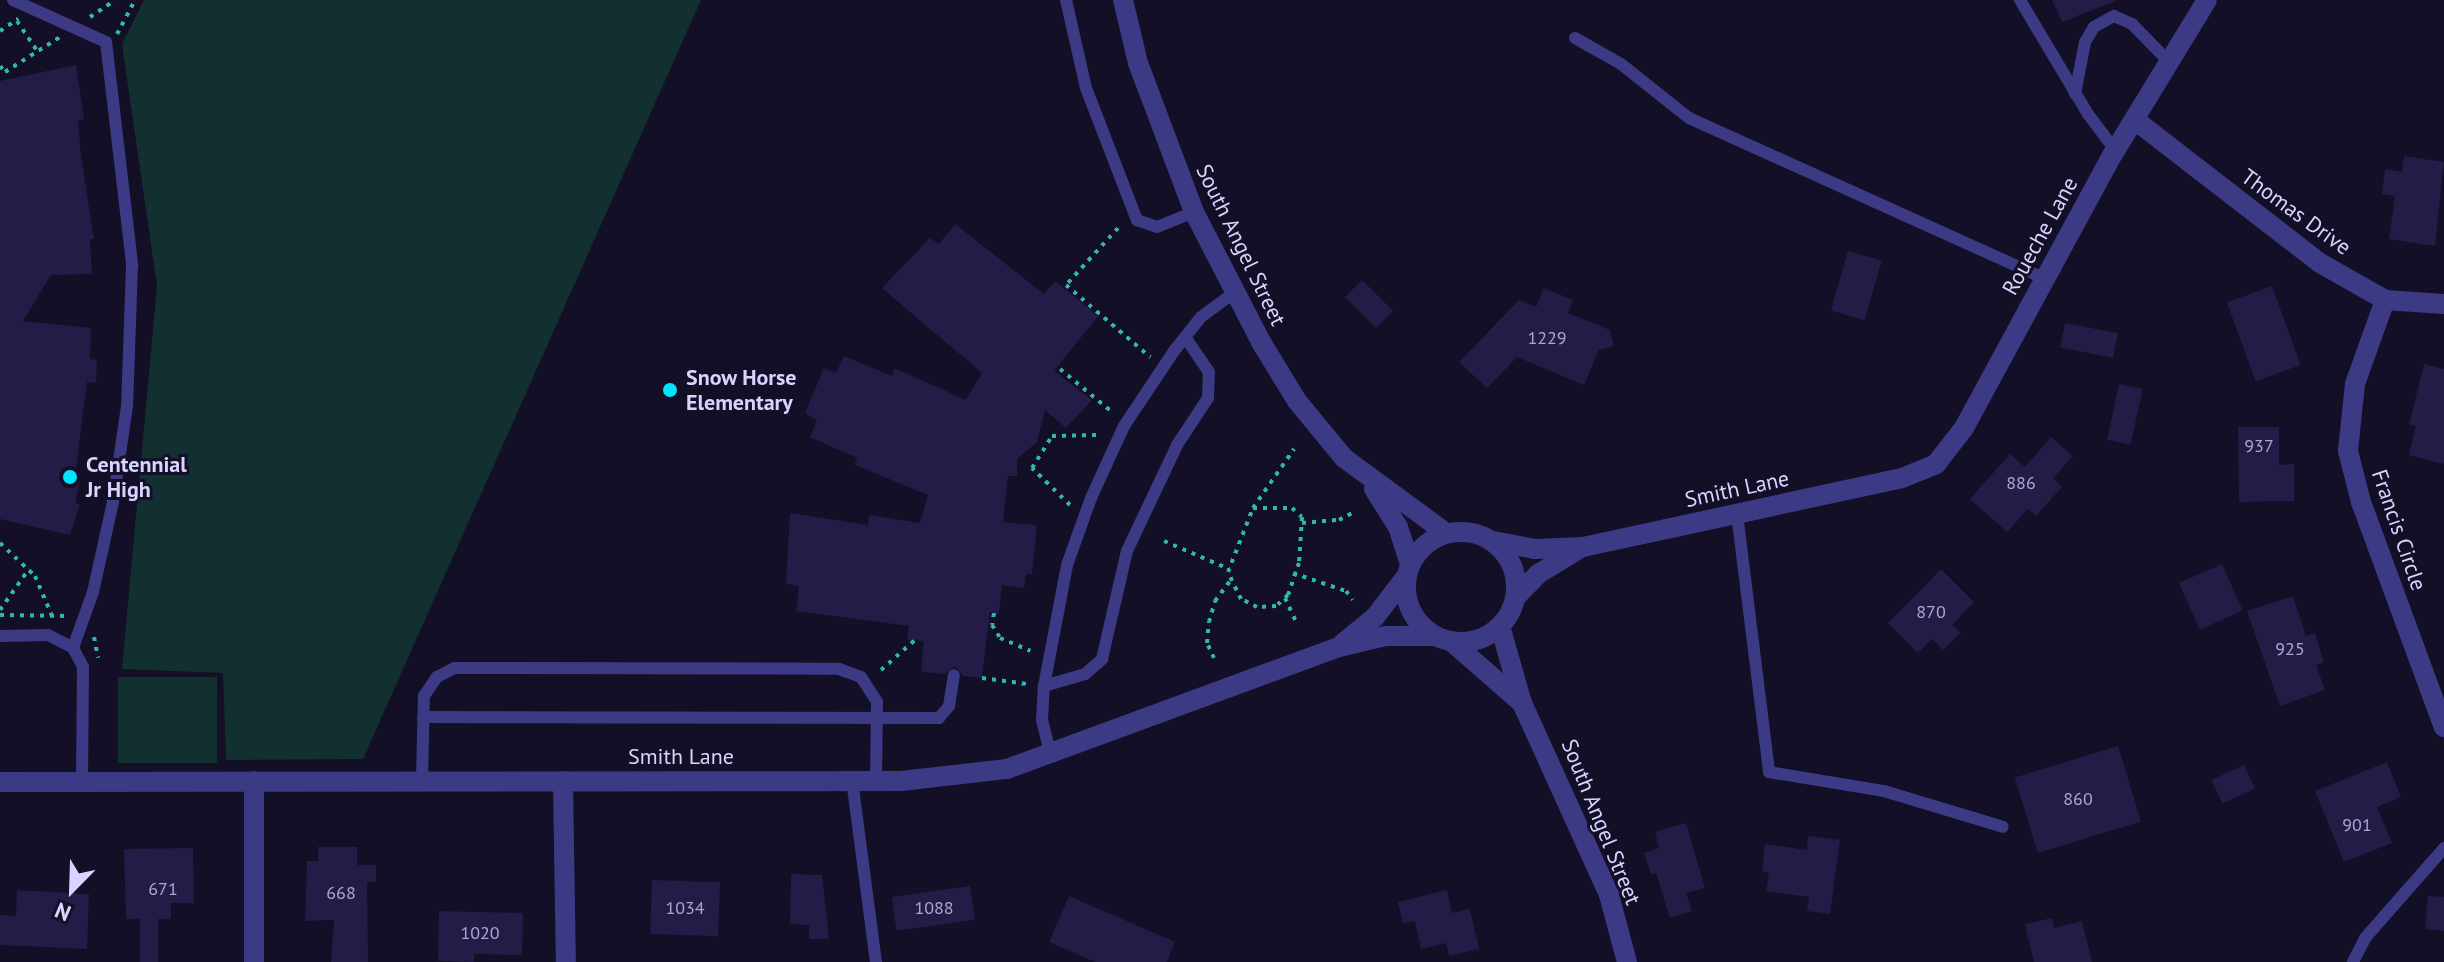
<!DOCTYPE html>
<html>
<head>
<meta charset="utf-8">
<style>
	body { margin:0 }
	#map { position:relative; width:2444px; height:962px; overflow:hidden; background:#130f26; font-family:"PT Sans",sans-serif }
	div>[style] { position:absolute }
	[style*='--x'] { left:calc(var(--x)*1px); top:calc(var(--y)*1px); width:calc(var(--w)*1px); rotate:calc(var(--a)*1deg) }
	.green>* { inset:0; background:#12302f; transform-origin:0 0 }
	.building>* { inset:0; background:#241b47; transform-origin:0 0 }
	.path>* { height:4px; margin-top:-2px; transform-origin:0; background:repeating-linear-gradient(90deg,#2fb8b0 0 4px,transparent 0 10px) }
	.service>* { height:12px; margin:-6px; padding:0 6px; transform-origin:6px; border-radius:6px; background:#3d3a85 }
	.minor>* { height:20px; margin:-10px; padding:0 10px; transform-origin:10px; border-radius:10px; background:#3d3a85 }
	.tertiary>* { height:20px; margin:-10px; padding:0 10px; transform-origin:10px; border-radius:10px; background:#3d3a85 }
	.tertiary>.ring { margin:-10px; padding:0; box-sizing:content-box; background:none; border:20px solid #3d3a85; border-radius:50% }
	.dots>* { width:22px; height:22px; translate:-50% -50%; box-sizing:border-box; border:4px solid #130f26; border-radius:50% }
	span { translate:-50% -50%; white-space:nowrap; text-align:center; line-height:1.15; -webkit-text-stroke:6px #130f26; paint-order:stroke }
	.number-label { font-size:18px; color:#aca6d1 }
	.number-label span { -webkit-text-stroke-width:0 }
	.street-label { font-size:22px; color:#d9d4ff }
	.poi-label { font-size:22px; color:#d9d4ff; font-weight:700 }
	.left { translate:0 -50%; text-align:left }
	.north { position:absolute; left:32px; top:850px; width:80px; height:80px; -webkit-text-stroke:6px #130f26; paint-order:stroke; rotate:203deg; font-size:22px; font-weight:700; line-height:32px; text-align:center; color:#d9d4ff }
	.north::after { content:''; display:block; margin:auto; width:28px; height:36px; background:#d9d4ff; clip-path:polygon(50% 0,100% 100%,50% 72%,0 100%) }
</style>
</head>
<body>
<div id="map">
	<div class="green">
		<div style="clip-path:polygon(144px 0,701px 0,363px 759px,226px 760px,223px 673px,122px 669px,157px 286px,122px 44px)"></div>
		<div style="left:118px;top:677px;width:99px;height:86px"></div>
	</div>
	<div class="building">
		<div style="clip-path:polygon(2052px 0,2114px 0,2115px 1px,2062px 22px)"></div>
		<div style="clip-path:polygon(76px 65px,84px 119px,78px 120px,81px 156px,94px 239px,90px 239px,92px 274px,51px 275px,23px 321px,91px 328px,90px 359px,97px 360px,96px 383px,87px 382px,75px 477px,81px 478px,75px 503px,80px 504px,70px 535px,0 519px,0 81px)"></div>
		<div style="clip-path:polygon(2404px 156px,2444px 162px,2435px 246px,2389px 239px,2395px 196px,2382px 194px,2385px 169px,2402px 172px)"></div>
		<div style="clip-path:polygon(955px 224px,1044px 294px,1055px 281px,1098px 316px,1054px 371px,1092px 400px,1066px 428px,1045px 410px,1037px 442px,1017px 459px,1017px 476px,1008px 476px,1003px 522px,1037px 525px,1032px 574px,1026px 574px,1024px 588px,1002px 585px,999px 614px,990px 612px,982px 678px,963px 676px,955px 666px,945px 674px,921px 672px,924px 641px,907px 640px,909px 626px,796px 611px,799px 586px,786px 584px,790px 513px,868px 525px,869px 515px,920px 523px,928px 495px,855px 465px,857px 458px,810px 437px,817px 420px,805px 413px,824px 368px,836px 373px,844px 356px,892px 376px,894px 368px,966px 400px,982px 373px,882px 288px,930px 238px,939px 244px)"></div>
		<div style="left:1848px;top:251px;width:35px;height:62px;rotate:16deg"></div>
		<div style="left:1362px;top:280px;width:44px;height:24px;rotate:45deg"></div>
		<div style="left:2272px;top:286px;width:84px;height:48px;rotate:70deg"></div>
		<div style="clip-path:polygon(1544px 288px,1573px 300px,1568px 313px,1610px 330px,1614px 346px,1599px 350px,1584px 385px,1517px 357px,1487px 388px,1459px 362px,1519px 300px,1536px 307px)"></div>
		<div style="left:2065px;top:323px;width:54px;height:25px;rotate:11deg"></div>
		<div style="clip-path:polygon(2424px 364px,2444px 369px,2444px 464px,2409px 455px,2416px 426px,2409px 425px)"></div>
		<div style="left:2119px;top:384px;width:24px;height:57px;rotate:12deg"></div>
		<div style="clip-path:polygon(2238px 427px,2279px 427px,2279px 465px,2294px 464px,2294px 501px,2239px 502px)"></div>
		<div style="clip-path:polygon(2051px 437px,2073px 456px,2053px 478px,2062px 487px,2036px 516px,2028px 509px,2007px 532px,1970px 499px,2010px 454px,2025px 467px)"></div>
		<div style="left:2222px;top:564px;width:51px;height:47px;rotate:66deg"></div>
		<div style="clip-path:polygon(1941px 569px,1974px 602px,1952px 625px,1961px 633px,1943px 650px,1932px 639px,1918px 653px,1888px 623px)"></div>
		<div style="clip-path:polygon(2293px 596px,2306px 636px,2315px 633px,2324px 662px,2316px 665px,2325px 690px,2280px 706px,2247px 611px)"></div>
		<div style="left:2118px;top:746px;width:79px;height:108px;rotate:73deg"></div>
		<div style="clip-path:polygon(2387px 762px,2401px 797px,2377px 807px,2392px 843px,2344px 862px,2315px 791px)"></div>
		<div style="left:2244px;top:765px;width:26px;height:36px;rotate:65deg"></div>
		<div style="clip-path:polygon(1686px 823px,1705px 888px,1686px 893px,1692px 911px,1670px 918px,1656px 873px,1651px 874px,1644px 853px,1659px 848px,1655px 832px)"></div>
		<div style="clip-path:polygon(1808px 836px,1840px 840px,1830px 914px,1807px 911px,1809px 897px,1766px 891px,1769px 873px,1762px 872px,1765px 844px,1807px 850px)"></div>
		<div style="clip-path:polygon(318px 847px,357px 847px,357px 865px,376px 865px,376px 882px,367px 882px,368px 962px,331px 962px,334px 920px,305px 921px,307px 861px,318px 861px)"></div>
		<div style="clip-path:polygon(193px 848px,194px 903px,171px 903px,171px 919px,158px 919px,158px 962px,140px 962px,140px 919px,126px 919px,124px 849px)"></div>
		<div style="clip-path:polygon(791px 874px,822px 875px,829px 939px,809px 939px,809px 925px,790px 924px)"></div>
		<div style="left:652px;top:880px;width:68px;height:54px;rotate:2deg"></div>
		<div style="left:970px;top:886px;width:34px;height:79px;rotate:82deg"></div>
		<div style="clip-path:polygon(17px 890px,89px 894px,87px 949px,0 945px,0 915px,16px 916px)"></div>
		<div style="clip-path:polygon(1447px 890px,1452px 913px,1470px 909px,1479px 949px,1449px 956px,1446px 943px,1421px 949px,1415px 921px,1403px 924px,1398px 902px)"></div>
		<div style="clip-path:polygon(1069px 896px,1175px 942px,1167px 962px,1095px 962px,1049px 942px)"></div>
		<div style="clip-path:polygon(2428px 896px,2444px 897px,2444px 931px,2425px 929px)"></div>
		<div style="clip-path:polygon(439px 911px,523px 913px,522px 955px,474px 954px,474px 962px,438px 961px)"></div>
		<div style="clip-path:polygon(2052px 918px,2054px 928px,2082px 921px,2092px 962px,2034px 962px,2025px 924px)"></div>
	</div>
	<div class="path">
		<div style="--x:90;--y:17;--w:30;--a:-34"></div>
		<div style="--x:17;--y:21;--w:37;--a:56"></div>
		<div style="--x:0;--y:31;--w:22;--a:-34"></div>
		<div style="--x:117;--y:34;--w:38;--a:-62"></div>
		<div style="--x:0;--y:66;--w:8;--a:50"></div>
		<div style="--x:5;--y:72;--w:65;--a:-32.5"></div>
		<div style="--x:1118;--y:228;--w:77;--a:132.4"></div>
		<div style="--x:1066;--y:285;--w:111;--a:40.6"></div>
		<div style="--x:1060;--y:369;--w:66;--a:39.5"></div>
		<div style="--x:1070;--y:505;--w:53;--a:-135.8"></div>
		<div style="--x:1032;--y:468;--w:38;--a:-58"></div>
		<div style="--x:1052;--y:436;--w:45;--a:-1.3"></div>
		<div style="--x:1253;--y:508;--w:39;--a:0"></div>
		<div style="--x:1292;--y:508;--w:13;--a:42"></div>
		<div style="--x:1302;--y:517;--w:46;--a:93.7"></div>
		<div style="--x:1299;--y:563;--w:34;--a:109"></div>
		<div style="--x:1288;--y:595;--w:16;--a:137"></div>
		<div style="--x:1276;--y:606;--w:19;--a:177"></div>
		<div style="--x:1257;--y:607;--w:18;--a:-153"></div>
		<div style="--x:1241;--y:599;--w:30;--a:-116"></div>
		<div style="--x:1228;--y:572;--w:69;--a:-68.7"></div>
		<div style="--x:1253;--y:508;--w:72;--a:-55.2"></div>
		<div style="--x:1302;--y:523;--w:37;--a:-5"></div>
		<div style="--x:1339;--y:520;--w:15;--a:-28"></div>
		<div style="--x:1164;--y:541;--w:71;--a:23.3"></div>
		<div style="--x:0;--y:543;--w:48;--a:43.3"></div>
		<div style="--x:35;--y:576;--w:43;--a:67"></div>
		<div style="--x:1293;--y:573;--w:56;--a:18.8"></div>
		<div style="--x:1346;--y:591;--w:11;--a:52"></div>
		<div style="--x:1285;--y:598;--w:29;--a:65"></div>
		<div style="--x:0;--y:610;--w:50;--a:-54.7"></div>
		<div style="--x:994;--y:613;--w:12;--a:99"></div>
		<div style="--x:992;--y:625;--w:15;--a:58"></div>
		<div style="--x:1000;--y:638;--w:33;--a:23"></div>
		<div style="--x:0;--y:615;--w:70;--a:0.8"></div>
		<div style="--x:94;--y:637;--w:21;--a:79"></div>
		<div style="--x:1214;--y:658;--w:17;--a:-115"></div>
		<div style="--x:1207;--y:643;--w:21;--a:-85"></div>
		<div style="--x:1209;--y:622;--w:22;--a:-74"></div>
		<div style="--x:1215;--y:601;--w:26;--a:-53"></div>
		<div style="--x:881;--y:670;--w:45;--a:-41.4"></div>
		<div style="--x:982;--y:678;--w:45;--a:7.6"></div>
	</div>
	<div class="service">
		<div style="--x:13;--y:0;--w:102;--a:24.3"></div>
		<div style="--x:106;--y:42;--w:225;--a:83.3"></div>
		<div style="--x:132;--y:265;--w:141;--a:92"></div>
		<div style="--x:127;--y:406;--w:97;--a:98.3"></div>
		<div style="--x:113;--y:502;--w:92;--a:102.5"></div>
		<div style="--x:93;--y:592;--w:59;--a:109.7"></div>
		<div style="--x:1066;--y:0;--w:90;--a:77.2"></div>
		<div style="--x:1086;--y:88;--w:142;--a:68.9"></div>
		<div style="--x:1137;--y:220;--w:21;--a:19"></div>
		<div style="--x:1157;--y:227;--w:40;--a:-22"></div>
		<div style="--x:2020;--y:0;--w:133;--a:59.2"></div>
		<div style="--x:2088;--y:114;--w:45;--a:53.1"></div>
		<div style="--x:1575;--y:38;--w:53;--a:29.5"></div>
		<div style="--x:1621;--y:64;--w:87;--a:38.5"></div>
		<div style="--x:1689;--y:118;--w:388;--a:24.3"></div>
		<div style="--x:2075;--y:94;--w:53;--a:-79.1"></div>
		<div style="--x:2085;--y:42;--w:17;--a:-59"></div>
		<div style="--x:2094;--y:27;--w:23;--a:-29"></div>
		<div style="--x:2114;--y:16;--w:20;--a:24"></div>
		<div style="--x:2132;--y:24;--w:54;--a:45.7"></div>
		<div style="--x:1737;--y:514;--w:260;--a:82.9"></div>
		<div style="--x:1769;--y:772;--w:117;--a:9.4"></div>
		<div style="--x:1884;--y:791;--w:124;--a:16.8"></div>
		<div style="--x:0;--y:636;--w:48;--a:-1.2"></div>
		<div style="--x:48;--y:635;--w:28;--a:27"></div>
		<div style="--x:73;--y:648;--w:21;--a:62"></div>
		<div style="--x:83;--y:667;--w:114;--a:90.5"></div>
		<div style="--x:1044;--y:686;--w:43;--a:-16.3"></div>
		<div style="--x:1085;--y:674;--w:23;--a:-41"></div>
		<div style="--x:1102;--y:659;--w:111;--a:-77"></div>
		<div style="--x:1127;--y:551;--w:117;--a:-64.7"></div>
		<div style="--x:1177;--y:445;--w:56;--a:-56.6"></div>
		<div style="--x:1208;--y:398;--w:26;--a:-88"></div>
		<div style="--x:1209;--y:372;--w:42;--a:-124.4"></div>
		<div style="--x:423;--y:717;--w:516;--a:0.11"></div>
		<div style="--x:939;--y:718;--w:16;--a:-50"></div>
		<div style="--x:949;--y:706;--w:31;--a:-81"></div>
		<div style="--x:1050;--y:752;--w:32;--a:-104"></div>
		<div style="--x:1042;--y:721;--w:35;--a:-87"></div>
		<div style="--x:1044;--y:686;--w:123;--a:-79.2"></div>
		<div style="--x:1067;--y:565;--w:71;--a:-70.3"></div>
		<div style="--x:1091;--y:498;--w:79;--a:-65.4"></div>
		<div style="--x:1124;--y:426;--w:90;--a:-56.3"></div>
		<div style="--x:1174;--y:351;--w:43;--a:-51.5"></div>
		<div style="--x:1201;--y:317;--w:42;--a:-36.3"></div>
		<div style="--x:852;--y:780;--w:184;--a:82.5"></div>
		<div style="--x:422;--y:781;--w:85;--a:-88.7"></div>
		<div style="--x:424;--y:696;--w:23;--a:-56"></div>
		<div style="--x:437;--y:677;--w:20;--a:-27"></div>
		<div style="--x:455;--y:668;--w:384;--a:0.1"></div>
		<div style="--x:839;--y:669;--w:23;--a:20"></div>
		<div style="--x:861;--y:677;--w:30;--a:57"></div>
		<div style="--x:877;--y:702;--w:79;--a:90.7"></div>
		<div style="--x:2353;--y:962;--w:27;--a:-63"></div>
		<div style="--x:2365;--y:938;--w:120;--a:-48.7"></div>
	</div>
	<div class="minor">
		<div style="--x:2135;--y:120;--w:234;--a:37.7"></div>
		<div style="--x:2320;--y:263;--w:75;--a:29.6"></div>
		<div style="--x:2385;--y:300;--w:59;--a:3.9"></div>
		<div style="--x:2385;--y:300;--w:89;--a:109.7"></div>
		<div style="--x:2355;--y:384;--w:67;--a:96"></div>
		<div style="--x:2348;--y:451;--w:53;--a:75.7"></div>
		<div style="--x:2361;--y:502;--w:240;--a:69.8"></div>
		<div style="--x:1493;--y:541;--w:43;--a:10.8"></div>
		<div style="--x:1535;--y:549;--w:48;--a:-2.4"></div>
		<div style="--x:1583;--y:547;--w:326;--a:-12.2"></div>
		<div style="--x:1902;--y:478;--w:37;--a:-22"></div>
		<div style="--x:1936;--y:464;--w:46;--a:-52.1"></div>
		<div style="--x:1964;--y:428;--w:312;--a:-61.5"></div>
		<div style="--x:2113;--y:154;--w:180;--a:-58.6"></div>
		<div style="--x:1515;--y:598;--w:33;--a:-46"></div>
		<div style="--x:1538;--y:574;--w:48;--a:-31.4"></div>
		<div style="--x:254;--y:781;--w:181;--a:90"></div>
		<div style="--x:563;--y:781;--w:181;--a:89.1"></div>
	</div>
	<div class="tertiary">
		<div style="--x:1123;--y:0;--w:65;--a:76.6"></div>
		<div style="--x:1138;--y:63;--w:159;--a:69.4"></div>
		<div style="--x:1194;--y:212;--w:146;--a:62.7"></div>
		<div style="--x:1261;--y:342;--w:69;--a:58.6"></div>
		<div style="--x:1297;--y:401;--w:74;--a:50.5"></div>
		<div style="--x:1344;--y:458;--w:127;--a:36.3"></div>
		<div style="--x:1374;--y:489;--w:45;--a:57.7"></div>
		<div style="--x:1398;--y:527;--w:38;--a:72"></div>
		<div class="ring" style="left:1406px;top:532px;width:90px;height:90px"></div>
		<div style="--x:1500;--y:626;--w:80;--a:74.1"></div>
		<div style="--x:1522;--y:703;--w:211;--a:65.6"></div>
		<div style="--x:1609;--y:895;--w:69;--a:75"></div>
		<div style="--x:1452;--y:642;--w:93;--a:41.1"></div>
		<div style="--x:1342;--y:644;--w:43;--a:-39.3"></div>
		<div style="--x:1375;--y:617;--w:49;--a:-52.4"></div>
		<div style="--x:0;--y:782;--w:901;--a:-0.06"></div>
		<div style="--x:901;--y:781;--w:107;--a:-6.5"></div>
		<div style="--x:1007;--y:769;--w:354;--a:-20.2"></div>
		<div style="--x:1339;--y:647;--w:48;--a:-13.2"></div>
		<div style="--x:1386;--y:636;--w:49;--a:0"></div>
	</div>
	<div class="dots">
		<div style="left:670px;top:390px;background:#00e5ff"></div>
		<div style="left:70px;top:477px;background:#00e5ff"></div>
	</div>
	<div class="number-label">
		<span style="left:1547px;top:338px">1229</span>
		<span style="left:2259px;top:446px">937</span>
		<span style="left:2021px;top:483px">886</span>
		<span style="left:1931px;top:612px">870</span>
		<span style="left:2290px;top:649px">925</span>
		<span style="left:2078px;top:799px">860</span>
		<span style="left:2357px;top:825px">901</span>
		<span style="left:163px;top:889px">671</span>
		<span style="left:341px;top:893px">668</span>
		<span style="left:685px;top:908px">1034</span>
		<span style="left:934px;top:908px">1088</span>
		<span style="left:480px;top:933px">1020</span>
	</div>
	<div class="street-label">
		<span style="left:2296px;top:212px;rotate:36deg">Thomas Drive</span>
		<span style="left:2040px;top:236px;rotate:-61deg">Roueche Lane</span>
		<span style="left:1241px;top:245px;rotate:64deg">South Angel Street</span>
		<span style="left:1737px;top:489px;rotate:-12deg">Smith Lane</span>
		<span style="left:2399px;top:530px;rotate:71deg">Francis Circle</span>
		<span style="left:681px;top:757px">Smith Lane</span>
		<span style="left:1601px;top:822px;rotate:68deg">South Angel Street</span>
	</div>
	<div class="poi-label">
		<span class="left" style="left:686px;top:390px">Snow Horse<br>Elementary</span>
		<span class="left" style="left:86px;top:477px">Centennial<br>Jr High</span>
	</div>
	<div class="north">N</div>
</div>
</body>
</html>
